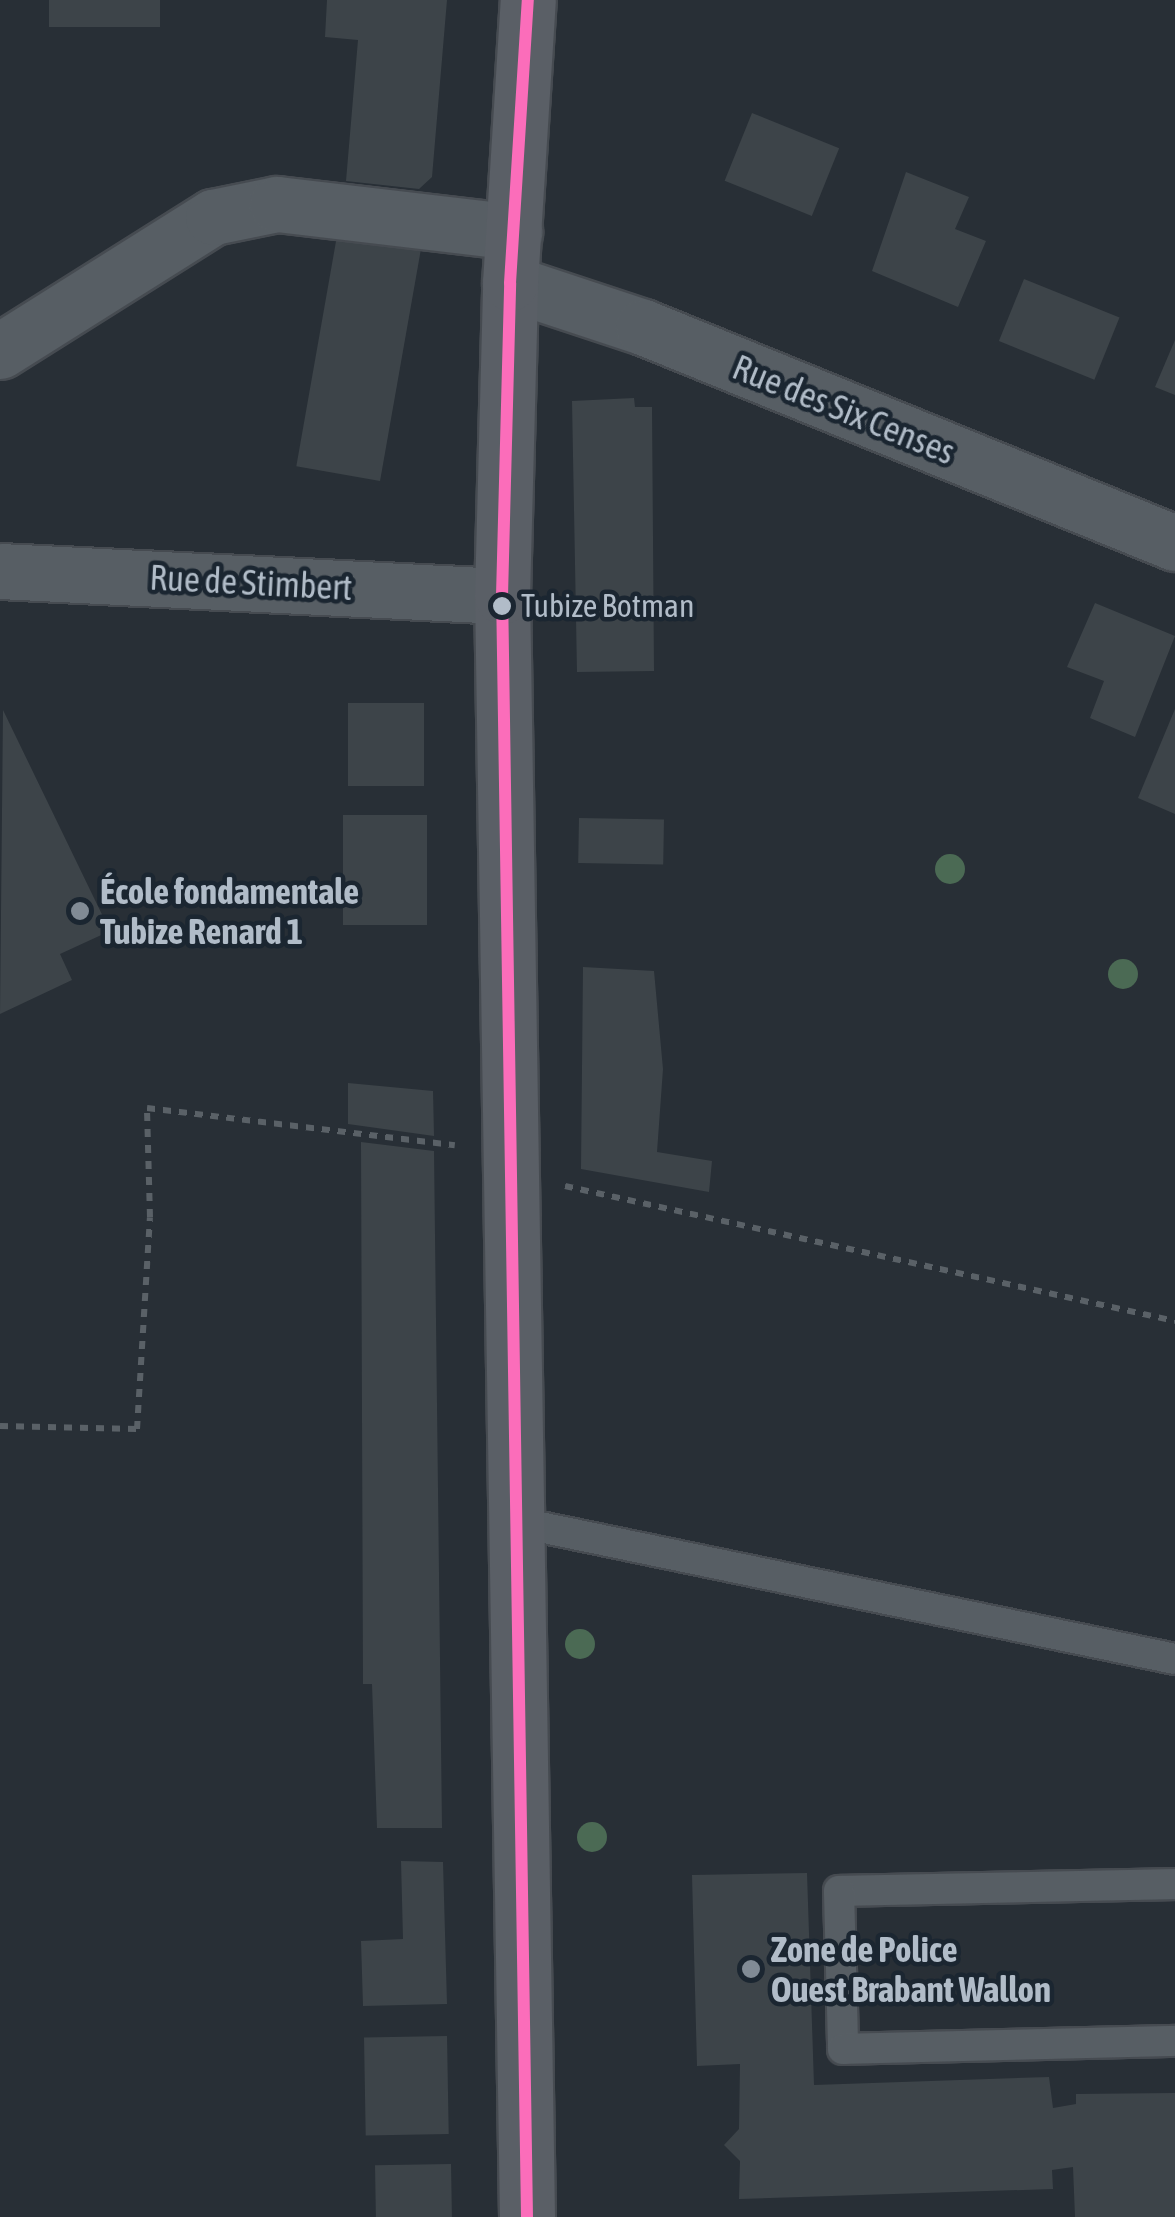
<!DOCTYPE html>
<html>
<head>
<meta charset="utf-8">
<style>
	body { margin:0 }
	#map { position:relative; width:1175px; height:2217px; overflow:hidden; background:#282f36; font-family:"Asap Condensed",sans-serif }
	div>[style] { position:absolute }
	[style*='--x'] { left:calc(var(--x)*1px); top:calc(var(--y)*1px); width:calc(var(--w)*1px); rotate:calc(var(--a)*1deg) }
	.building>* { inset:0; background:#3d4449; transform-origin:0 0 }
	.path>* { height:6px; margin-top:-3px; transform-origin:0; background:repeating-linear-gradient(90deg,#5a6167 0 8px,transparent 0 16px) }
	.roads { filter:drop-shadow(2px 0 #464b51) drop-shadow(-2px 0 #464b51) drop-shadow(0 2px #464b51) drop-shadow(0 -2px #464b51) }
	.service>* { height:30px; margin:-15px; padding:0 15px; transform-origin:15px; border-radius:15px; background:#575e64 }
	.minor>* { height:55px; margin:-27.5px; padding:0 27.5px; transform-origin:27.5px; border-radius:27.5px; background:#575e64 }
	.primary>* { height:55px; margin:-27.5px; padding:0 27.5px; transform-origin:27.5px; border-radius:27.5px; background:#5a5f66 }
	.bus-1>* { height:12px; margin:-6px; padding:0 6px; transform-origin:6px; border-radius:6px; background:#fb6dba }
	.trees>* { width:30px; height:30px; margin:-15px; border-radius:50%; background:#4b6a54 }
	.dots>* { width:28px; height:28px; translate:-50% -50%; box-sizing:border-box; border:5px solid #1b2631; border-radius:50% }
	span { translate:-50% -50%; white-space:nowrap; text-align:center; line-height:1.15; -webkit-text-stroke:9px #1b2631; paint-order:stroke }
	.bus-label { font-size:32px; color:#b1bcc8 }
	.left { translate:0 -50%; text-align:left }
	.street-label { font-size:35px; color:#b1bcc8 }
	.poi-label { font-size:35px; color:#b1bcc8; font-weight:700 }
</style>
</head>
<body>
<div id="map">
	<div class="building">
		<div style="left:49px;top:0;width:111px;height:27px"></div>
		<div style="clip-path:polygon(327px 0,447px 0,432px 177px,419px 189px,346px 181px,358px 40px,325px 37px)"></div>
		<div style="left:752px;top:113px;width:94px;height:73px;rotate:22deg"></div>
		<div style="clip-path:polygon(906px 172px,969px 197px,955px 229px,986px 241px,958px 307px,872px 271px)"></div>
		<div style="left:338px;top:230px;width:85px;height:240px;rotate:10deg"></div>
		<div style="left:1024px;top:279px;width:103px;height:67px;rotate:22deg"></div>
		<div style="clip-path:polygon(1175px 340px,1175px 395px,1155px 387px)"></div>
		<div style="clip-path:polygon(634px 398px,635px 407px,652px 407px,654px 671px,577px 672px,572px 401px)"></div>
		<div style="clip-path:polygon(1095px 603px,1175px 636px,1135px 737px,1090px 718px,1104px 681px,1067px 667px)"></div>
		<div style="left:348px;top:703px;width:76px;height:83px"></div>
		<div style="clip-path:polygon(1175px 709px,1175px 814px,1138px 798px)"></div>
		<div style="clip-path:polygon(3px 710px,110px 931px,60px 954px,72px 980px,0 1014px)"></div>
		<div style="left:427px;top:815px;width:110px;height:84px;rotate:90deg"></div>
		<div style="left:579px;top:818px;width:85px;height:45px;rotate:1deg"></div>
		<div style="clip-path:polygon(583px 967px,654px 971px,663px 1069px,657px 1152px,712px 1161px,709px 1192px,581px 1169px)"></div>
		<div style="clip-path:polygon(348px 1083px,433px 1091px,434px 1136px,348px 1124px)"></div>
		<div style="clip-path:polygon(361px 1142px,434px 1151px,442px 1828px,377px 1828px,372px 1684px,363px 1684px)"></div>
		<div style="clip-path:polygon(401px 1861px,443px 1862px,447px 2004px,363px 2006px,361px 1941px,403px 1939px)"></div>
		<div style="clip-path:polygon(807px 1873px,814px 2085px,1049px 2077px,1053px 2108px,1076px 2104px,1076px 2094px,1175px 2093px,1175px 2217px,1075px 2217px,1073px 2167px,1052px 2170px,1053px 2189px,739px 2199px,740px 2161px,724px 2145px,739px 2129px,740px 2064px,697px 2066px,692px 1875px)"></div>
		<div style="left:447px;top:2036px;width:98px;height:83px;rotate:89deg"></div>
		<div style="left:451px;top:2164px;width:53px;height:76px;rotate:89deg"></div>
	</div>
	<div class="path">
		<div style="--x:565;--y:1186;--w:625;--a:12.48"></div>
		<div style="--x:0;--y:1426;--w:137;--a:1.3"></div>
		<div style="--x:137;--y:1429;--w:212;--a:-86.5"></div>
		<div style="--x:150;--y:1217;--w:109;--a:-91.6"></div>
		<div style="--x:147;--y:1108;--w:310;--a:6.9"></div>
	</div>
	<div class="roads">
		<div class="service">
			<div style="--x:511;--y:1521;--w:678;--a:11.74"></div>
			<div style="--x:1175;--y:1884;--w:336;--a:178.8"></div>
			<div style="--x:839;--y:1891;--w:158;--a:88.5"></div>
			<div style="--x:843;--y:2049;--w:332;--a:-1.4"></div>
		</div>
		<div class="minor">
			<div style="--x:510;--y:283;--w:140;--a:18.3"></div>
			<div style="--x:643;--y:327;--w:574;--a:22.1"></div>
			<div style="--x:0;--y:351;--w:252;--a:-32.2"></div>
			<div style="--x:213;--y:217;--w:65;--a:-11.5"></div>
			<div style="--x:277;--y:204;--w:239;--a:6.7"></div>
			<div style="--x:0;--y:571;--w:503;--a:2.85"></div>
		</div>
		<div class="primary">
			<div style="--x:527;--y:2217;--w:1621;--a:-90.88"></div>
			<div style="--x:502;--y:596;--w:313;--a:-88.5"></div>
			<div style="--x:510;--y:283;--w:284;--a:-86.4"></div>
		</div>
	</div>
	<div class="bus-1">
		<div style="--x:527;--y:2217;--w:1621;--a:-90.88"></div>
		<div style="--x:502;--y:596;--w:313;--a:-88.5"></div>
		<div style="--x:510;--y:283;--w:284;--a:-86.4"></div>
	</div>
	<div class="trees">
		<div style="left:950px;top:869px"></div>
		<div style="left:1123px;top:974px"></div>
		<div style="left:580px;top:1644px"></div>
		<div style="left:592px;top:1837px"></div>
	</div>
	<div class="dots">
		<div style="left:502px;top:606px;background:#b1bcc8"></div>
		<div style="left:80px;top:911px;background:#818b95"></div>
		<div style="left:751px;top:1969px;background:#818b95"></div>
	</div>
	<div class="bus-label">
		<span class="left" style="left:521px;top:606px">Tubize Botman</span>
	</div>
	<div class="street-label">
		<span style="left:844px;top:409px;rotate:22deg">Rue des Six Censes</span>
		<span style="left:251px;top:582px;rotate:3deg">Rue de Stimbert</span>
	</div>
	<div class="poi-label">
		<span class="left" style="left:100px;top:911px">École fondamentale<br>Tubize Renard 1</span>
		<span class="left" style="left:771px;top:1969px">Zone de Police<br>Ouest Brabant Wallon</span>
	</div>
</div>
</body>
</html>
